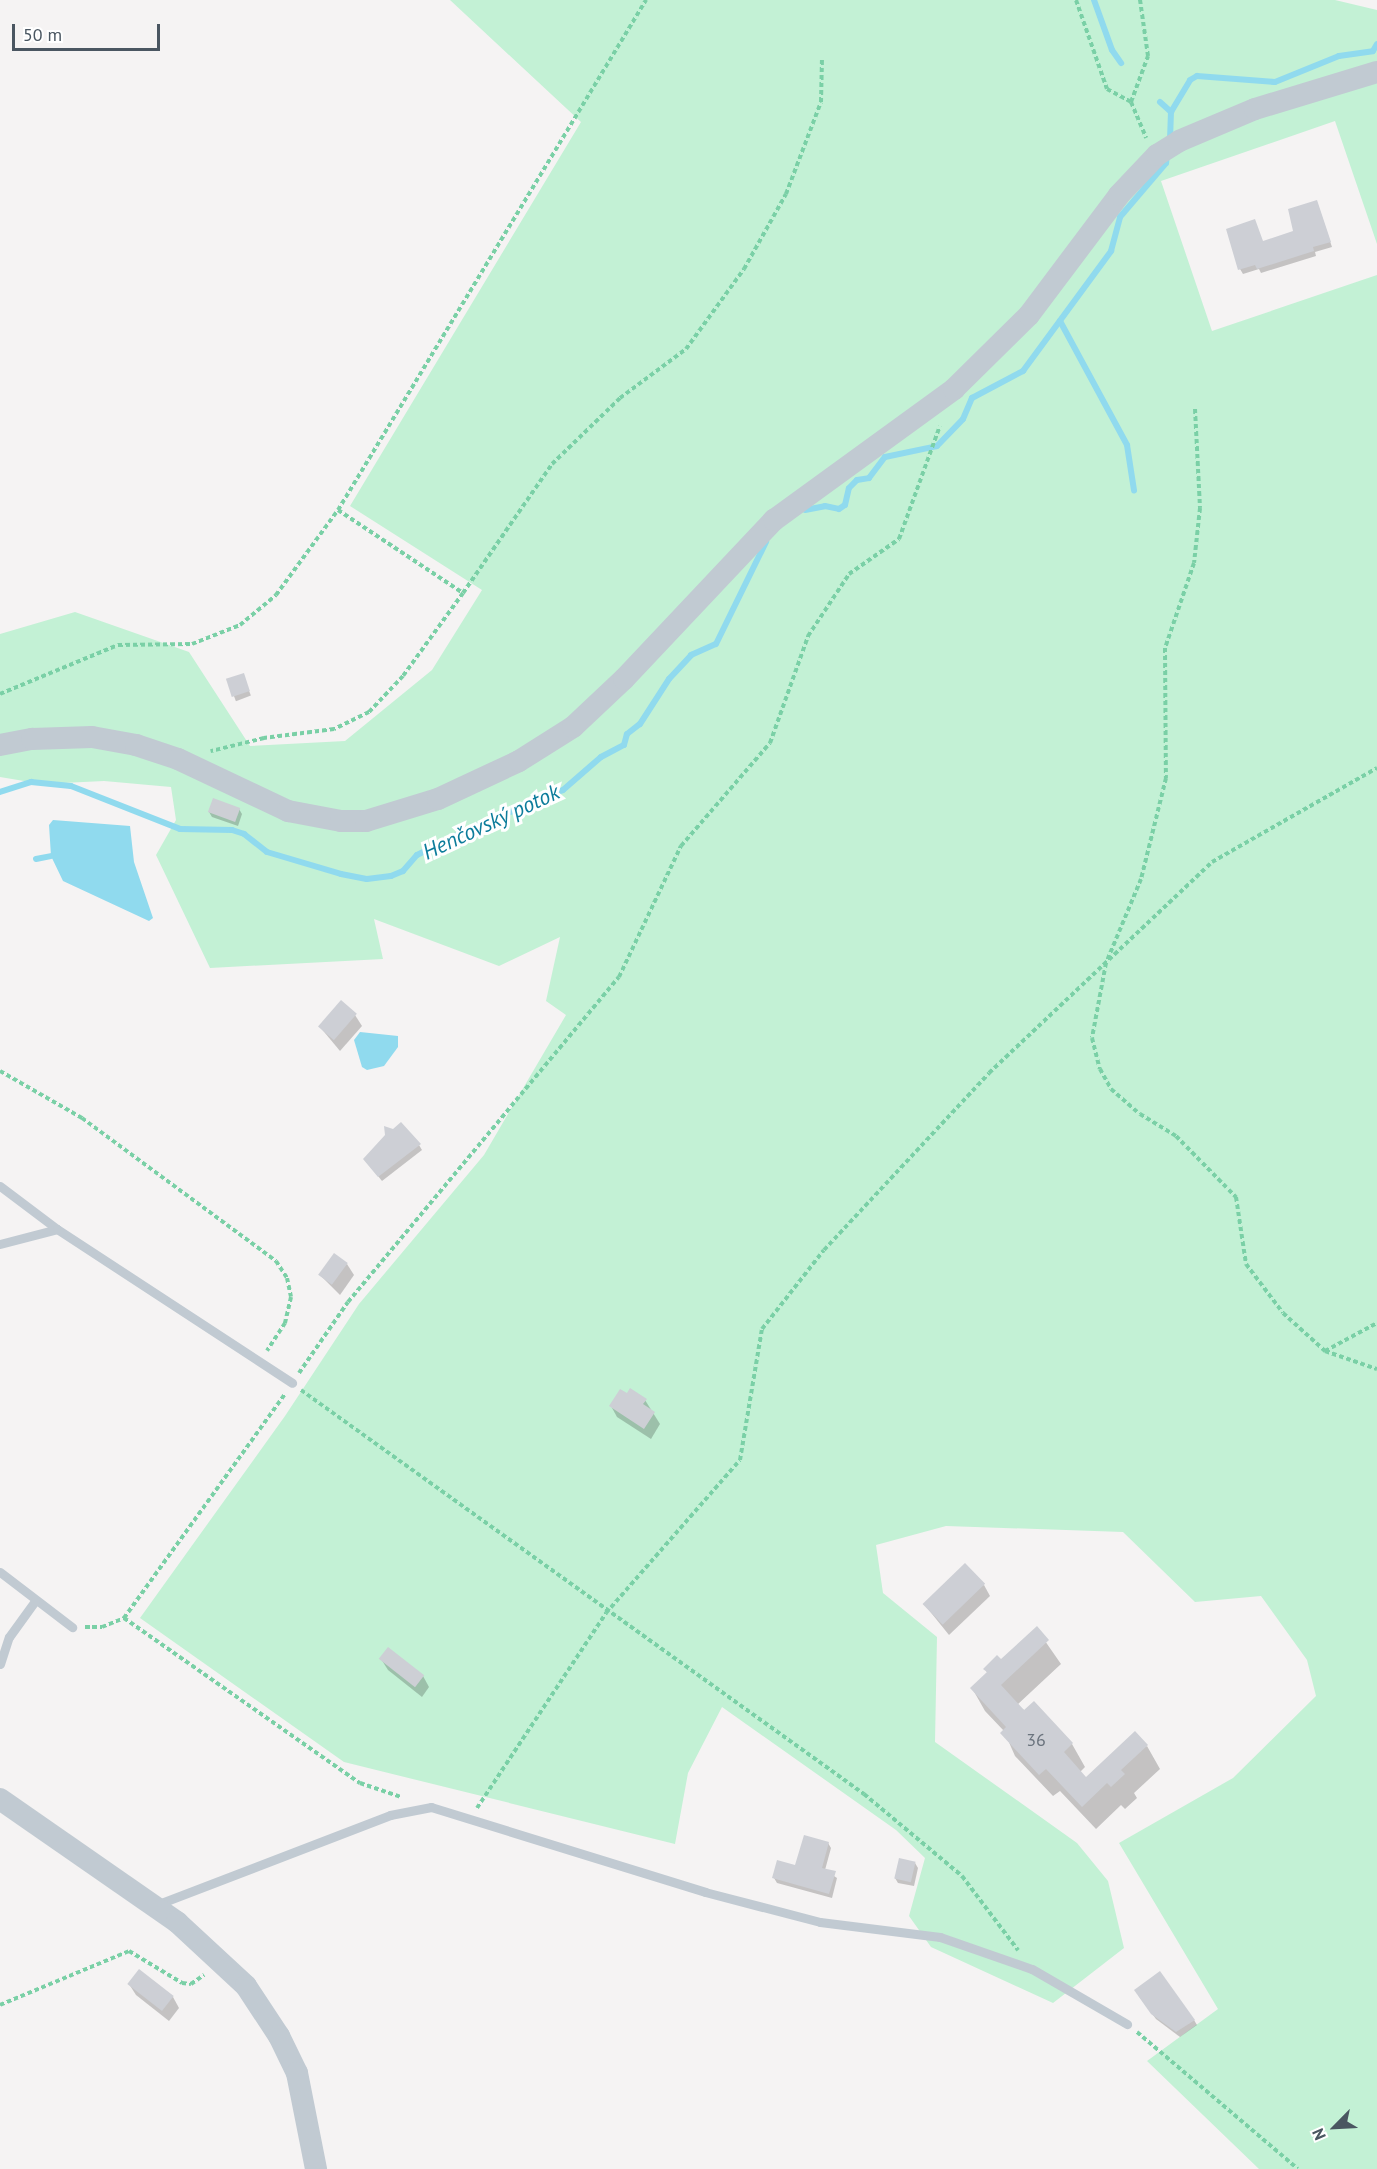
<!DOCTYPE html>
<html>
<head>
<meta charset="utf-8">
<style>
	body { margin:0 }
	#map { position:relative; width:1377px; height:2169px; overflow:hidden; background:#f5f3f3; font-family:"PT Sans",sans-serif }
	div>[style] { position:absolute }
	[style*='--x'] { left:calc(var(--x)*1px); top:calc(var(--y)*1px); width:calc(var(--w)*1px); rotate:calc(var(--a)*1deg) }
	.green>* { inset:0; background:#c3f1d5 }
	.water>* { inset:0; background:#90daee }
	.shadow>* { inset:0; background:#0003; transform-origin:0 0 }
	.stream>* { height:6px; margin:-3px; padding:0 3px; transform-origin:3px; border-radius:3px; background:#90daee }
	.building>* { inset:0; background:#cdcfd5; transform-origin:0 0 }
	.path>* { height:4px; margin-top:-2px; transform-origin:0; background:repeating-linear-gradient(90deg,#7ad0a6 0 4.5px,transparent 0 7.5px) }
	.service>* { height:9px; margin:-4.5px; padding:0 4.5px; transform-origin:4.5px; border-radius:4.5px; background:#c1cad2 }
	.tertiary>* { height:22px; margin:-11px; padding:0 11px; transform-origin:11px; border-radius:11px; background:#c1cad2 }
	span { translate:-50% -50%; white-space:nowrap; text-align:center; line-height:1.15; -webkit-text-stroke:6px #fff; paint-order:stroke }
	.number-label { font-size:18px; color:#6b747e }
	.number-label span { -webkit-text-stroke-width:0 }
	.water-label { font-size:22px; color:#0c7c9b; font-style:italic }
	.north { position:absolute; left:1305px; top:2097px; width:60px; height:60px; -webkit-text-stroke:4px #fff; paint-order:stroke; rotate:246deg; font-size:16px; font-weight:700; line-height:24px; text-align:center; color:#4a5661 }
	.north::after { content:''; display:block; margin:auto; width:21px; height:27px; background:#4a5661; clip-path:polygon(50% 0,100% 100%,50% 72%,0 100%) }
	.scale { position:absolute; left:12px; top:24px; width:148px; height:27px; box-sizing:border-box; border:3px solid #4a5661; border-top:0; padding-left:8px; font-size:18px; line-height:21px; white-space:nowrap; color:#4a5661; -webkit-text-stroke:4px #fff; paint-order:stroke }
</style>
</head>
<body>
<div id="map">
	<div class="green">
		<div style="clip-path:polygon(450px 0,1335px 0,1377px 10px,1377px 244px,1335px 121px,1161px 181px,1212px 331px,1377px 275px,1377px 2169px,1259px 2169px,1147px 2061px,1218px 2009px,1119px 1843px,1233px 1778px,1316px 1696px,1307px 1660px,1261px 1596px,1195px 1602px,1123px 1532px,946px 1526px,876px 1545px,883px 1593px,937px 1637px,935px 1742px,1077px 1843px,1108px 1881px,1124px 1948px,1053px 2003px,931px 1947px,909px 1916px,925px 1858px,896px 1830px,722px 1707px,688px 1773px,675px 1844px,344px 1762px,140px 1618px,285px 1416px,359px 1304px,484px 1155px,566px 1015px,546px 1001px,560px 937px,499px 966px,374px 919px,383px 959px,210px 968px,156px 855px,176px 820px,171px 787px,104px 781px,42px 784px,0 777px,0 634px,75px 612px,189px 652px,250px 746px,345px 741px,432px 670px,482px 590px,350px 506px,581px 122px)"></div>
	</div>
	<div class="water">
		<div style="clip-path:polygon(53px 820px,130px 826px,134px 862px,153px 918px,149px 921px,63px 881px,51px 856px,49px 825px)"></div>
		<div style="clip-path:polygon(360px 1032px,398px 1036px,398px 1047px,384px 1066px,367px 1070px,362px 1067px,354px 1040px)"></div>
	</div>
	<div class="shadow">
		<div style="clip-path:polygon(1317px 202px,1332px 247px,1315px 252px,1316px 256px,1261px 273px,1259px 269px,1243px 274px,1240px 269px,1263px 242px,1294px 232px)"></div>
		<div style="left:243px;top:675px;width:22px;height:16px;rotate:69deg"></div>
		<div style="clip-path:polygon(239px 809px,242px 814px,238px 826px,212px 817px,209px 812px)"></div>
		<div style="clip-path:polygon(355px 1015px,362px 1026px,340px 1051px,320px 1027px)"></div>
		<div style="clip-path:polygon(419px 1145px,422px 1150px,382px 1181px,364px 1159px)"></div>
		<div style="clip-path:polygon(347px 1264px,354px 1275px,340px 1295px,320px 1275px)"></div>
		<div style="clip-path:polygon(645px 1400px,660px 1424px,651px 1439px,617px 1417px,611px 1406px)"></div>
		<div style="clip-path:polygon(984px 1585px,990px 1596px,949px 1635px,924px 1604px)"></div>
		<div style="clip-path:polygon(1036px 1628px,1061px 1664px,1017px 1705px,1072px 1744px,1085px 1767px,1080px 1772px,1086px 1779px,1147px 1746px,1160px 1769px,1134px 1793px,1137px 1798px,1125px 1809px,1121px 1805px,1096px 1829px,1060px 1791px,1053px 1796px,1015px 1756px,1004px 1731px,985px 1711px,972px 1688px,988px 1674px,985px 1669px,1001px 1661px)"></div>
		<div style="clip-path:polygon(381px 1659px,423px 1676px,429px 1687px,422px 1697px,388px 1670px)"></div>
		<div style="clip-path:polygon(828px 1843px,831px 1848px,825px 1870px,837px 1878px,832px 1898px,777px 1883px,774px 1878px,796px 1867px)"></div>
		<div style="clip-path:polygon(915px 1863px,918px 1868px,914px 1886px,898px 1883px,895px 1878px)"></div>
		<div style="clip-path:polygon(129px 1984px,173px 1997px,179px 2008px,169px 2021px,136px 1995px)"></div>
		<div style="clip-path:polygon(1138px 1995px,1194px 2020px,1197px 2025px,1180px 2037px,1156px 2019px)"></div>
	</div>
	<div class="stream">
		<div style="--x:1094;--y:0;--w:53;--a:70.2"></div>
		<div style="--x:1112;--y:50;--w:16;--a:55"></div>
		<div style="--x:1160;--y:102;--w:15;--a:42"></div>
		<div style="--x:1170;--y:140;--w:28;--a:-88"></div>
		<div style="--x:1171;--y:112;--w:37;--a:-59"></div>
		<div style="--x:1190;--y:80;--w:8;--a:-30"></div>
		<div style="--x:1197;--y:76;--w:78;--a:4.4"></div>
		<div style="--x:1275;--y:82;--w:69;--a:-22.1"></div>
		<div style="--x:1339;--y:56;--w:34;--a:-8"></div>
		<div style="--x:1373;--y:51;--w:8;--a:-60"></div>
		<div style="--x:1060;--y:321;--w:141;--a:61.6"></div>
		<div style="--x:1127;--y:445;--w:46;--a:81.2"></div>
		<div style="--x:805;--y:510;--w:20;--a:-11"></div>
		<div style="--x:825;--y:506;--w:14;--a:12"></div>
		<div style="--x:839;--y:509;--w:7;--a:-34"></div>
		<div style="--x:845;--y:505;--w:17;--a:-77"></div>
		<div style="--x:849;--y:488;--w:11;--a:-45"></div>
		<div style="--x:857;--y:480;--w:12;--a:-9"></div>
		<div style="--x:869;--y:478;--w:26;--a:-53"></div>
		<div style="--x:885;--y:457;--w:53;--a:-11.9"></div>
		<div style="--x:937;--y:446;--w:37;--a:-46"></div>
		<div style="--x:963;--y:419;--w:23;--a:-67"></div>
		<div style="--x:972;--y:398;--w:58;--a:-27.9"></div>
		<div style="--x:1023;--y:371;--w:149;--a:-53.7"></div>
		<div style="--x:1111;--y:251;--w:35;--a:-75"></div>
		<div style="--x:1120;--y:217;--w:71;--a:-49.6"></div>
		<div style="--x:1166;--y:163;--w:7;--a:-82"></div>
		<div style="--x:0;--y:792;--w:33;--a:-18"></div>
		<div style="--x:31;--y:782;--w:40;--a:5.7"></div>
		<div style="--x:71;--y:786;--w:117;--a:21.5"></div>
		<div style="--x:180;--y:829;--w:52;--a:1.1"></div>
		<div style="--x:232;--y:830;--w:13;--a:18"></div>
		<div style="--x:244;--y:834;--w:29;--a:38"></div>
		<div style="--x:267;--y:852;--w:77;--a:16.6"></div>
		<div style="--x:341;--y:874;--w:26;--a:11"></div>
		<div style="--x:367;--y:879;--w:24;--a:-7"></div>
		<div style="--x:391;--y:876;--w:13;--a:-23"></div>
		<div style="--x:403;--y:871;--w:21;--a:-49"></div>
		<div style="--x:417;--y:855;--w:54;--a:-26.6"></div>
		<div style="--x:465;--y:831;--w:106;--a:-22.7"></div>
		<div style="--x:563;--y:790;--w:50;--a:-41"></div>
		<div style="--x:601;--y:757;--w:26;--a:-28"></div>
		<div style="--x:624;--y:745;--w:11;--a:-75"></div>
		<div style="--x:627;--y:734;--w:16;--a:-38"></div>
		<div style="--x:640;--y:724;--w:54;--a:-57.2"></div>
		<div style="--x:669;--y:679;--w:33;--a:-47"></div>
		<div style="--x:691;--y:655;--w:27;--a:-24"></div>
		<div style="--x:716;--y:644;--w:114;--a:-63.9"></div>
		<div style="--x:36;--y:859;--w:15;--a:-11"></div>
	</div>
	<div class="building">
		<div style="clip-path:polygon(1317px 200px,1331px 242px,1313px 247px,1314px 251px,1257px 269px,1255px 265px,1238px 270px,1226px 229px,1255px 219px,1263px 241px,1293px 231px,1288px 209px)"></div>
		<div style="left:244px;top:673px;width:19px;height:19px;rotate:72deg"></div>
		<div style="left:213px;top:798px;width:29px;height:15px;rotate:20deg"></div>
		<div style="left:341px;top:1000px;width:21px;height:35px;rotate:41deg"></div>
		<div style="clip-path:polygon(401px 1122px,421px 1144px,378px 1177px,363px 1159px,385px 1135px,384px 1126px,393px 1129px)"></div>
		<div style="left:334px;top:1253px;width:17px;height:27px;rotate:36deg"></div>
		<div style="clip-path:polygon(630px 1388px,647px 1399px,643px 1404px,655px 1412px,644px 1429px,609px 1406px,620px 1389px,627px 1393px)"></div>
		<div style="left:965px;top:1563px;width:29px;height:59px;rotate:46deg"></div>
		<div style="clip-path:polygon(1037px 1626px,1049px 1640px,1001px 1685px,1024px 1710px,1034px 1701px,1073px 1743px,1064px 1752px,1086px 1777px,1135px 1731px,1148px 1745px,1121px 1770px,1125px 1774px,1111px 1787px,1107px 1783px,1082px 1807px,1046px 1769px,1039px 1775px,1000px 1733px,1006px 1727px,970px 1688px,987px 1672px,983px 1669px,997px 1655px,1001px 1659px)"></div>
		<div style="left:388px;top:1647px;width:46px;height:15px;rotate:38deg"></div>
		<div style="clip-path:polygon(804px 1835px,829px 1842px,822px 1868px,836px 1871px,829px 1894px,772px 1878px,777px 1860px,795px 1865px)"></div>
		<div style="left:899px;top:1858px;width:17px;height:21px;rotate:13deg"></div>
		<div style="left:139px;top:1969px;width:44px;height:19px;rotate:38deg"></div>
		<div style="clip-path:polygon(1160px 1971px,1195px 2020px,1176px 2032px,1151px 2014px,1134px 1990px)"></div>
	</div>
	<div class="path">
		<div style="--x:1076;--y:0;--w:94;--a:70.8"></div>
		<div style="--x:1107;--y:89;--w:27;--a:28"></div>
		<div style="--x:1131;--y:102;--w:39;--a:67"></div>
		<div style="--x:1131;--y:102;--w:49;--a:-69.7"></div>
		<div style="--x:1148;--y:56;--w:57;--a:-98.1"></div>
		<div style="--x:1195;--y:409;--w:99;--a:87.1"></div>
		<div style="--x:1200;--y:508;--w:55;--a:96.2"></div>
		<div style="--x:1194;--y:563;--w:90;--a:108.8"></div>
		<div style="--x:1165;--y:648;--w:130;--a:89.6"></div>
		<div style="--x:1166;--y:778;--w:104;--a:103.9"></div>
		<div style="--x:1141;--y:879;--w:91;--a:112.6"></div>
		<div style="--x:1106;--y:963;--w:76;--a:100.6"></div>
		<div style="--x:1092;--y:1038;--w:32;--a:76"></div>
		<div style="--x:1100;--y:1069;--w:23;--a:61"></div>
		<div style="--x:1111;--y:1089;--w:38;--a:41"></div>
		<div style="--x:1140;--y:1114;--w:42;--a:31.4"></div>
		<div style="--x:1176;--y:1136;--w:86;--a:45.5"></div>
		<div style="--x:1236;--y:1197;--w:68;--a:81.5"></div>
		<div style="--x:1246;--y:1264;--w:61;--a:52.9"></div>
		<div style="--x:1283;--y:1313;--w:57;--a:42.1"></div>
		<div style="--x:1325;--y:1351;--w:55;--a:19.1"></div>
		<div style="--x:338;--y:510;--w:596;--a:-58.87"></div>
		<div style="--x:463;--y:593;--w:157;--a:-55.4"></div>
		<div style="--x:552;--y:464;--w:95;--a:-44.1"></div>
		<div style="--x:620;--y:398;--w:82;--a:-36.6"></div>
		<div style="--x:686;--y:349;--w:99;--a:-54.1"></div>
		<div style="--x:744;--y:269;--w:86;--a:-60.8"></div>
		<div style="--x:786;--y:194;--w:98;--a:-69.2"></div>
		<div style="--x:821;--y:102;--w:44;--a:-88.7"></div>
		<div style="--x:0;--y:694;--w:128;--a:-22.6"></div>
		<div style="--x:118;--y:645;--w:74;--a:-0.8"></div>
		<div style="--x:192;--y:644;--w:52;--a:-21.6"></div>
		<div style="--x:240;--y:625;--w:47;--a:-39.8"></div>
		<div style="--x:276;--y:595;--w:105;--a:-53.9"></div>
		<div style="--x:338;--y:510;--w:150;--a:33.6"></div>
		<div style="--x:463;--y:593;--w:102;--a:125.9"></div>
		<div style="--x:403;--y:676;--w:50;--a:133.4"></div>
		<div style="--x:369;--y:712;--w:39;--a:154"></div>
		<div style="--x:334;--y:729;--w:71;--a:172.7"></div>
		<div style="--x:264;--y:738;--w:55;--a:166.2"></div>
		<div style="--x:0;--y:1071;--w:95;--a:29.8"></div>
		<div style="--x:82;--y:1118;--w:241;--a:36.4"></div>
		<div style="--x:276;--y:1261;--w:20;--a:57"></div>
		<div style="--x:287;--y:1278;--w:19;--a:78"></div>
		<div style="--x:291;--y:1297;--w:27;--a:103"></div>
		<div style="--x:285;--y:1323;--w:33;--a:123"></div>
		<div style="--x:1325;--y:1351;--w:59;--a:-28.3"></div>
		<div style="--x:299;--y:1373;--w:86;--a:-55.4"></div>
		<div style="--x:348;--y:1302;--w:423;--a:-50.2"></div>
		<div style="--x:619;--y:977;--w:145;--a:-64.7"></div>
		<div style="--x:681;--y:846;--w:136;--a:-49.2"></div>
		<div style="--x:770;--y:743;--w:114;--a:-70.4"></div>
		<div style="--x:808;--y:636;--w:74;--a:-56.5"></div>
		<div style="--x:849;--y:574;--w:61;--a:-35"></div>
		<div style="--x:899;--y:539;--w:120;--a:-70.1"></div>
		<div style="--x:301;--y:1390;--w:693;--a:35.66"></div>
		<div style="--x:864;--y:1794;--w:128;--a:39.9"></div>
		<div style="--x:962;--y:1876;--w:93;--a:52.9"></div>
		<div style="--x:124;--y:1618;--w:288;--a:35"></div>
		<div style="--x:360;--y:1783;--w:43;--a:18.9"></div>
		<div style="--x:85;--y:1627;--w:17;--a:0"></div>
		<div style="--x:102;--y:1627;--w:24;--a:-22"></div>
		<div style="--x:124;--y:1618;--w:276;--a:-54.3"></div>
		<div style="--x:477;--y:1808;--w:234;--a:-56.5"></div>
		<div style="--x:606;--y:1613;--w:203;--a:-48.8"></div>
		<div style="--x:740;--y:1460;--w:133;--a:-80.5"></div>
		<div style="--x:762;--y:1329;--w:100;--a:-51.9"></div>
		<div style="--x:824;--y:1250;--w:242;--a:-47"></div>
		<div style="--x:989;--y:1073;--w:307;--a:-43.4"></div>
		<div style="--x:1212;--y:862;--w:190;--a:-29.7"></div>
		<div style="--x:0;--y:2005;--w:140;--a:-22.7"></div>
		<div style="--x:129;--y:1951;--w:62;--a:31.1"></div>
		<div style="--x:182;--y:1983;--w:9;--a:6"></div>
		<div style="--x:191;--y:1984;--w:16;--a:-35"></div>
		<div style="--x:1137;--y:2032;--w:211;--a:40.4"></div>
	</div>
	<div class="service">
		<div style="--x:0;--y:1186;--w:71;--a:37"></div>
		<div style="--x:0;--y:1244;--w:59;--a:-14.7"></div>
		<div style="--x:57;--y:1229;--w:281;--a:33.2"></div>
		<div style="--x:0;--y:1572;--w:91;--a:37.4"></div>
		<div style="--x:0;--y:1664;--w:28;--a:-72"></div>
		<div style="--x:9;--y:1637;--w:44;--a:-54.2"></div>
		<div style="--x:156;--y:1905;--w:251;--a:-21"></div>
		<div style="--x:390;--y:1815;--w:42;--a:-11"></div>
		<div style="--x:431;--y:1807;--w:287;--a:17.2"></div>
		<div style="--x:705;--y:1892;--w:119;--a:14.6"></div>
		<div style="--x:820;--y:1922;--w:121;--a:7.1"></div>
		<div style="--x:940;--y:1937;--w:97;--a:19.2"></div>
		<div style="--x:1032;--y:1969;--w:110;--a:30.1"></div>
	</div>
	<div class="tertiary">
		<div style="--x:0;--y:745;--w:33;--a:-11"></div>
		<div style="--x:32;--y:739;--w:60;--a:-1.9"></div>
		<div style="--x:92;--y:737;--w:45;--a:10.3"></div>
		<div style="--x:136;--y:745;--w:44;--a:18.4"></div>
		<div style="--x:178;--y:759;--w:122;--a:25.3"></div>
		<div style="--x:288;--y:811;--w:54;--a:10.7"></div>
		<div style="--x:341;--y:821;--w:25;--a:0"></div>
		<div style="--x:366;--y:821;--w:75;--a:-17"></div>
		<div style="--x:438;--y:799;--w:89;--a:-25.1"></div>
		<div style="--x:519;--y:761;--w:64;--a:-32.2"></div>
		<div style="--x:573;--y:727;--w:70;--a:-43.3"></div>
		<div style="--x:624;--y:679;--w:219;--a:-46.7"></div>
		<div style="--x:774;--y:520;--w:223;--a:-36"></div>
		<div style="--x:954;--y:389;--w:105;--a:-44.6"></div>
		<div style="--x:1029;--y:315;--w:150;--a:-53.1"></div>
		<div style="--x:1119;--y:195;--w:55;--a:-46.5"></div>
		<div style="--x:1157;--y:155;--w:26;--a:-32"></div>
		<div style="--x:1179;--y:141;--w:82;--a:-22.8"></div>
		<div style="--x:1255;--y:109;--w:127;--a:-16.9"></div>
		<div style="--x:0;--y:1799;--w:216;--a:34.8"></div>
		<div style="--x:177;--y:1922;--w:94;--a:42.8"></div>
		<div style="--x:246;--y:1986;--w:60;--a:56.6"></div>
		<div style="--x:279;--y:2036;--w:41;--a:64.1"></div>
		<div style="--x:297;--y:2073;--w:98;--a:78.8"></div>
	</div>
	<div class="number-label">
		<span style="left:1036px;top:1740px">36</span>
	</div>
	<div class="water-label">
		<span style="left:491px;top:822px;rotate:-25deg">Henčovský potok</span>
	</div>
	<div class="north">N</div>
	<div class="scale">50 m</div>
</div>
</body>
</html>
